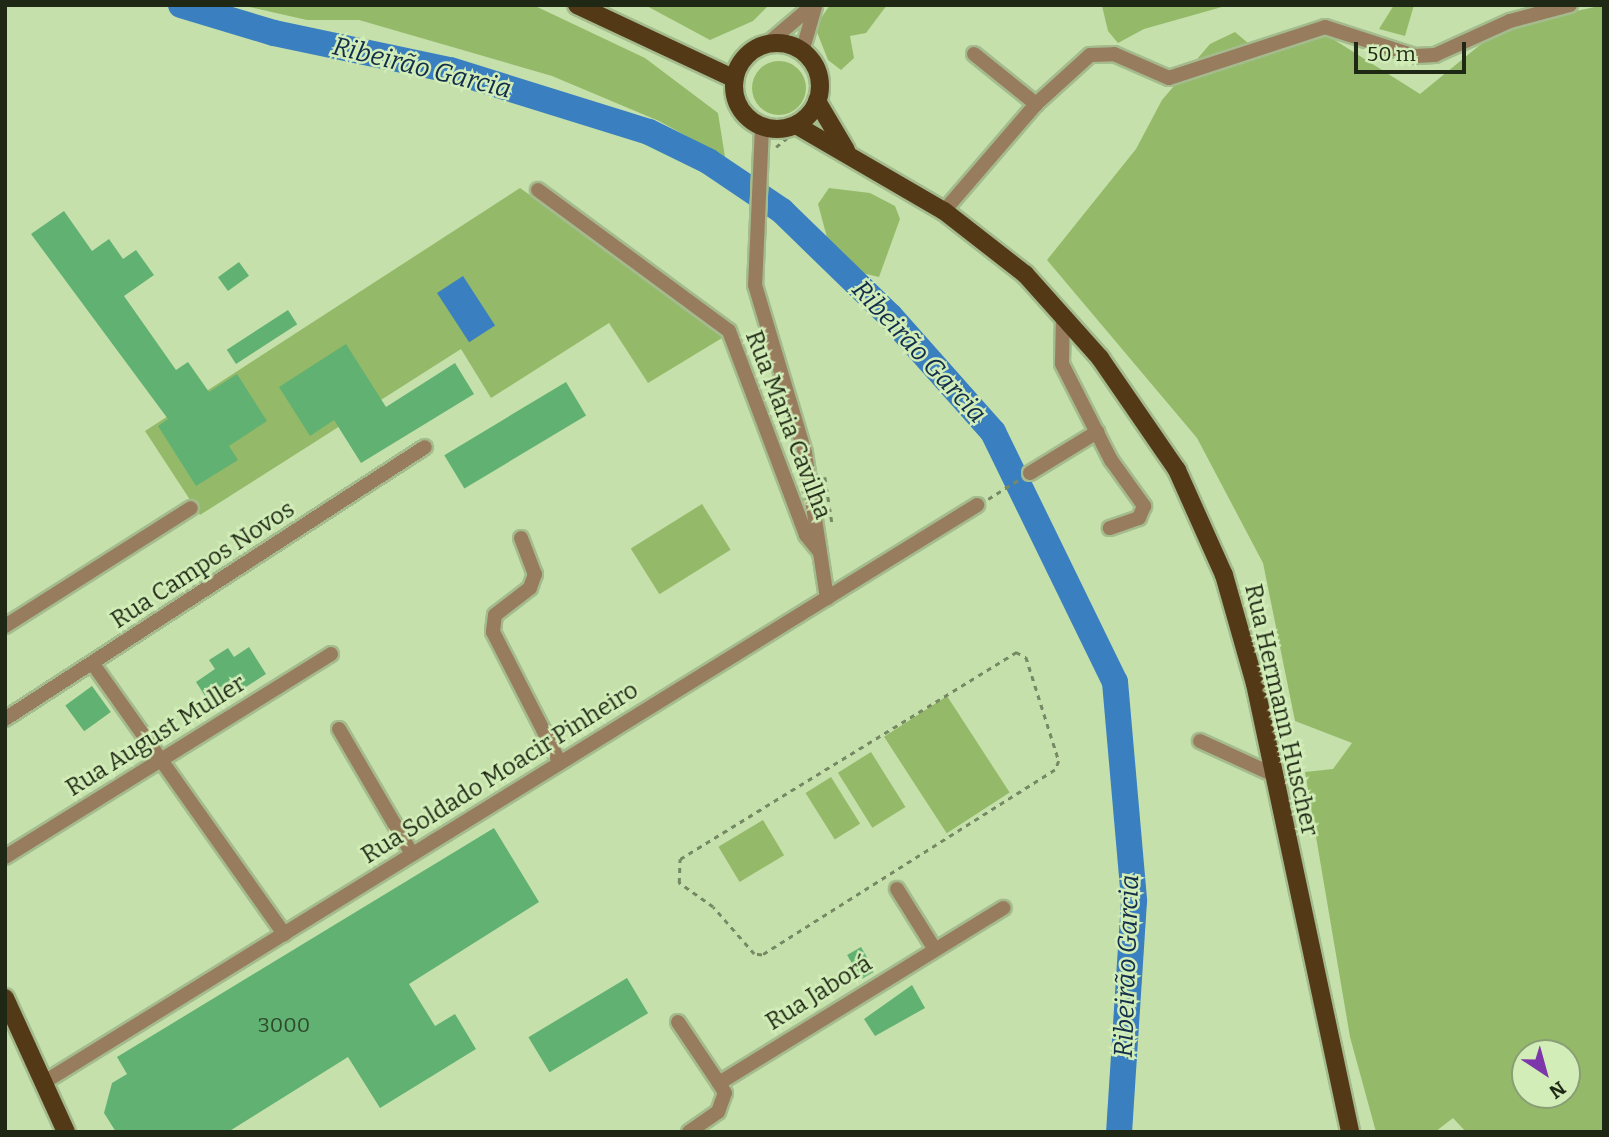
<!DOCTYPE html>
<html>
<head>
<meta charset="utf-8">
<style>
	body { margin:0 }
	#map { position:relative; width:1609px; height:1137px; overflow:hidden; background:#c5e0ab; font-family:Bitter,serif }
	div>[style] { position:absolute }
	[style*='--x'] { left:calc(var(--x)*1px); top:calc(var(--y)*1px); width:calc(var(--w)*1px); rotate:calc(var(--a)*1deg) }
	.green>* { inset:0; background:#94ba69; transform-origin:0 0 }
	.round { border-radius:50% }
	.water>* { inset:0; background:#3a7fc0; transform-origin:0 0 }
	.river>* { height:26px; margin:-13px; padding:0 13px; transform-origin:13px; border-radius:13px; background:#3a7fc0 }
	.building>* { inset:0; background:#60b172; transform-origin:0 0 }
	.path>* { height:2.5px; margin-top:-1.25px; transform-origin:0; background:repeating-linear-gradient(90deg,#768964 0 5px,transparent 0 10px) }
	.roads { filter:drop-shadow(2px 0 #a4bb8d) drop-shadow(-2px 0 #a4bb8d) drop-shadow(0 2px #a4bb8d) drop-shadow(0 -2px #a4bb8d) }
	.minor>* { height:14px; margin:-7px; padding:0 7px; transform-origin:7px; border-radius:7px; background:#987c5e }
	.major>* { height:18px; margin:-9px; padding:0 9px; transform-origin:9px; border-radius:9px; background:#543917 }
	.major>.ring { margin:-9px; padding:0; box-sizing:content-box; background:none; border:18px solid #543917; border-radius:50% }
	span { translate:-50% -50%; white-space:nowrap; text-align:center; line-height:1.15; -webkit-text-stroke:5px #d2edb8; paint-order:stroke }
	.number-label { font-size:21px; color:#2e4a2c }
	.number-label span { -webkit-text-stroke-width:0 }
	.street-label { font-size:24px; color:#1e2814 }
	.water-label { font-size:26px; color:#122e4a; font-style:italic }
	.frame { position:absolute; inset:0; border:7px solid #1e2814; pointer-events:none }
	.north { position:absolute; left:1511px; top:1039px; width:70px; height:70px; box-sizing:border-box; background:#d2edb8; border:2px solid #8a9e76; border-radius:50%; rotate:144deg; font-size:19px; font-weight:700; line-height:28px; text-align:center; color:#1e2814 }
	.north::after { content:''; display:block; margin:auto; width:24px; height:32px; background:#7e37aa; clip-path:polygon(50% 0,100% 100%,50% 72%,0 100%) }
	.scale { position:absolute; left:1354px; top:42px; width:112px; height:32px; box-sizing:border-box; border:4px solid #1e2814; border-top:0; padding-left:9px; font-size:21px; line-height:24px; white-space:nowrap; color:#1e2814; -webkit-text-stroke:5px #d2edb8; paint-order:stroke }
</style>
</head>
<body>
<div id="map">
	<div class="green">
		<div style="clip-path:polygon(241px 5px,533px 5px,645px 58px,718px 113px,725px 157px,659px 121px,552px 76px,359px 20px,307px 20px)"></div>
		<div style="clip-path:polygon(645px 5px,769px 5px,753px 21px,710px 40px)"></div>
		<div style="clip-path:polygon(830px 5px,887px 5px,866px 33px,850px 36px,854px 58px,841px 70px,828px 60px,815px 27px)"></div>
		<div style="clip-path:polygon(1229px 5px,1144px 29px,1118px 43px,1108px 31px,1102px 6px)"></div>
		<div style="clip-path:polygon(1394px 5px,1414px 5px,1405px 36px,1379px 29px)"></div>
		<div style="clip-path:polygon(evenodd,1604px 5px,1604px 1132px,1466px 1132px,1453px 1118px,1435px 1132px,1376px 1132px,1350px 1037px,1305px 772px,1333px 769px,1352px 743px,1295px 721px,1263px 563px,1197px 438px,1047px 260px,1136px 149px,1162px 100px,1210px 44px,1235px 32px,1248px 43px,1325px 34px,1420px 94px,1502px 27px,1604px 5px,1525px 1053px,1567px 1053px,1567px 1095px,1525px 1095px,1525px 1053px)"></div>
		<div class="round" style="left:752px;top:61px;width:54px;height:54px"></div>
		<div style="clip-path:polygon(520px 188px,727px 335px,648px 383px,609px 323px,491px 398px,461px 349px,200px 515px,145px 431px)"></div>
		<div style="clip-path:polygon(829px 188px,870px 193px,895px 206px,900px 219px,879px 277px,862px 273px,828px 241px,818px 204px)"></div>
		<div style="left:702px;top:504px;width:54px;height:84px;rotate:58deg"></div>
		<div style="left:947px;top:696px;width:115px;height:75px;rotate:57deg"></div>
		<div style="left:871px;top:752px;width:65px;height:39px;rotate:58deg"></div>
		<div style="left:831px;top:777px;width:55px;height:30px;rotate:58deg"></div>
		<div style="left:763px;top:820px;width:41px;height:52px;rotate:59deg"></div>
	</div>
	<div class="water">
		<div style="left:463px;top:276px;width:59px;height:31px;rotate:57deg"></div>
	</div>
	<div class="river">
		<div style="--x:181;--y:5;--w:97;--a:16.8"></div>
		<div style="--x:274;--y:33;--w:180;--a:11.9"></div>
		<div style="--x:450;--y:70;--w:208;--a:17.3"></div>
		<div style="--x:649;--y:132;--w:66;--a:26.2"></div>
		<div style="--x:708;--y:161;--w:89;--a:34"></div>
		<div style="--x:782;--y:211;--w:151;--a:44.2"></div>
		<div style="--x:890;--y:316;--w:155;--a:48.4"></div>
		<div style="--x:993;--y:432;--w:278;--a:64"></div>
		<div style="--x:1115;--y:682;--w:220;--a:85"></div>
		<div style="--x:1134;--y:901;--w:231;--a:93.7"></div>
	</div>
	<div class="building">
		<div style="clip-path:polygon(64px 211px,92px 251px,109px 239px,123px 259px,136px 250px,154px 275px,124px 296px,176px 370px,188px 362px,209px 392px,237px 374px,267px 421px,229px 446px,238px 460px,196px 486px,158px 426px,168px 419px,31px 234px)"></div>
		<div style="left:239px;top:262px;width:17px;height:26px;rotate:54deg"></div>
		<div style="left:288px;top:310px;width:17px;height:73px;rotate:57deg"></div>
		<div style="clip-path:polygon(346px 344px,386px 407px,455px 363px,474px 394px,361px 463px,334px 420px,310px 436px,279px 387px)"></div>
		<div style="left:566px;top:382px;width:39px;height:142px;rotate:59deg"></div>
		<div style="clip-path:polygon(249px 647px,266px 674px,213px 708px,196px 682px,215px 669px,209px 660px,228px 648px,234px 657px)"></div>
		<div style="left:92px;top:686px;width:32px;height:33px;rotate:54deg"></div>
		<div style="clip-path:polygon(494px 828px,539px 902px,409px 984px,435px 1026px,455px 1014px,476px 1049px,380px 1108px,348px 1057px,228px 1132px,116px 1132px,104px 1113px,112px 1083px,127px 1074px,117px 1057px)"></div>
		<div style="left:861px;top:947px;width:28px;height:16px;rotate:60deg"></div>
		<div style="left:627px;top:978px;width:41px;height:115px;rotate:59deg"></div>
		<div style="clip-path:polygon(912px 985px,925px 1008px,875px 1036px,864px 1019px)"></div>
	</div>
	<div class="path">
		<div style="--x:776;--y:147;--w:14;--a:-39"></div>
		<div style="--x:825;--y:477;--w:46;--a:81.2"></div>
		<div style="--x:988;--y:499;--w:36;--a:-32"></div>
		<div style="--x:1016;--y:652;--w:11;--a:27"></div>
		<div style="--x:1026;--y:657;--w:109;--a:72.4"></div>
		<div style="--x:1059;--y:761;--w:10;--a:114"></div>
		<div style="--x:1055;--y:770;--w:347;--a:147.7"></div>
		<div style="--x:762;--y:955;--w:8;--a:-173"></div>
		<div style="--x:754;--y:954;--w:62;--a:-131.1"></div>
		<div style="--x:713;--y:907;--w:42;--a:-144.8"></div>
		<div style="--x:679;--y:883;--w:24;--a:-88"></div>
		<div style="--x:680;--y:859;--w:395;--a:-31.6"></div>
	</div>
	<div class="roads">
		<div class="minor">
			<div style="--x:766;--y:45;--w:62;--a:-40.4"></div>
			<div style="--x:802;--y:52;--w:47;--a:-73.9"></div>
			<div style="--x:974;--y:54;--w:80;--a:38.9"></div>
			<div style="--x:762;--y:127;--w:158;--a:92.5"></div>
			<div style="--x:755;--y:285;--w:175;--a:73.4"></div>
			<div style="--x:805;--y:453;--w:147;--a:81.4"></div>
			<div style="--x:538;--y:190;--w:237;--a:36.4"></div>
			<div style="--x:729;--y:331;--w:218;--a:69.3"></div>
			<div style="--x:806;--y:535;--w:22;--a:51"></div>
			<div style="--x:944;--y:211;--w:141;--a:-49.3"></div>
			<div style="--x:1036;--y:104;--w:73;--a:-42.2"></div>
			<div style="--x:1090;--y:55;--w:24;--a:-2"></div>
			<div style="--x:1114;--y:54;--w:60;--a:23.6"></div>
			<div style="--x:1169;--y:78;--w:164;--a:-18.1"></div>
			<div style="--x:1325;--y:27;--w:95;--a:17.9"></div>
			<div style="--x:1415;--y:56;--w:20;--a:-3"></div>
			<div style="--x:1435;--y:55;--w:82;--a:-24.4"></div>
			<div style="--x:1510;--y:21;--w:62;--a:-14.9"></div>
			<div style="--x:1063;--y:316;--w:48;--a:91.2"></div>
			<div style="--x:1062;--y:364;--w:108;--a:63"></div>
			<div style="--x:1111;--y:460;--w:57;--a:54.3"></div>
			<div style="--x:1144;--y:506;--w:13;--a:113"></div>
			<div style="--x:1139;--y:518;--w:31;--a:161"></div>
			<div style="--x:1030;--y:473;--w:79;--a:-31.5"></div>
			<div style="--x:521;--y:538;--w:39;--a:69"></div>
			<div style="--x:535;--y:574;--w:15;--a:110"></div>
			<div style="--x:530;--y:588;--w:44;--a:142.4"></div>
			<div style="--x:495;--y:615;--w:17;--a:97"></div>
			<div style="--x:493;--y:632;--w:147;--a:62.9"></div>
			<div style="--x:5;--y:626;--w:220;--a:-32.4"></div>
			<div style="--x:93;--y:664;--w:331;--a:54.7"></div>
			<div style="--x:5;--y:719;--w:500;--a:-32.93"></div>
			<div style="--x:339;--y:729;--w:145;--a:59.7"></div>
			<div style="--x:1200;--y:741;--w:79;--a:24.6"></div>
			<div style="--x:5;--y:857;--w:384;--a:-31.9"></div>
			<div style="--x:897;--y:889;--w:70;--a:57.9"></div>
			<div style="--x:678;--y:1022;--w:73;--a:56.1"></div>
			<div style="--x:46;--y:1081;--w:1095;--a:-31.74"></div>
			<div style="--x:689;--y:1132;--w:35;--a:-35"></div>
			<div style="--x:718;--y:1112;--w:20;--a:-70"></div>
			<div style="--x:725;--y:1093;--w:12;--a:-121"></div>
			<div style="--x:719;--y:1083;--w:334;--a:-31.6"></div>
		</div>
		<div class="major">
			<div style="--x:577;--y:5;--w:174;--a:25.1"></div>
			<div class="ring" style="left:734px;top:43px;width:68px;height:68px"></div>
			<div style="--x:817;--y:101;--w:57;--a:59.4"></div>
			<div style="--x:796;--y:125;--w:171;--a:30.2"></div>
			<div style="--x:944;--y:211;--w:103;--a:37.9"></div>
			<div style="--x:1025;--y:274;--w:113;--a:48.2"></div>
			<div style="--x:1100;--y:358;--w:136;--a:55.5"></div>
			<div style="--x:1177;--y:470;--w:115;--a:65.9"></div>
			<div style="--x:1224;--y:575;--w:113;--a:74.1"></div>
			<div style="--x:1255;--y:684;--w:458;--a:78"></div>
			<div style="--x:5;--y:998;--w:147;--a:65.5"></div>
		</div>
	</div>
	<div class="number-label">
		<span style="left:284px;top:1025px">3000</span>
	</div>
	<div class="street-label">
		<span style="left:788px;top:425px;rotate:69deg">Rua Maria Cavilha</span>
		<span style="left:203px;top:565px;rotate:-33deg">Rua Campos Novos</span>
		<span style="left:1281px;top:710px;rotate:77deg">Rua Hermann Huscher</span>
		<span style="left:156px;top:736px;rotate:-32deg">Rua August Muller</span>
		<span style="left:500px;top:773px;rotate:-32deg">Rua Soldado Moacir Pinheiro</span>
		<span style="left:819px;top:993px;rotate:-32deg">Rua Jaborá</span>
	</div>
	<div class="water-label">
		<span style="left:422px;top:68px;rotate:14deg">Ribeirão Garcia</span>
		<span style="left:919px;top:352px;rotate:47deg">Ribeirão Garcia</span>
		<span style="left:1127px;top:966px;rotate:-88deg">Ribeirão Garcia</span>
	</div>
	<div class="frame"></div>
	<div class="north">N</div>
	<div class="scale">50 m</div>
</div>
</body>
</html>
